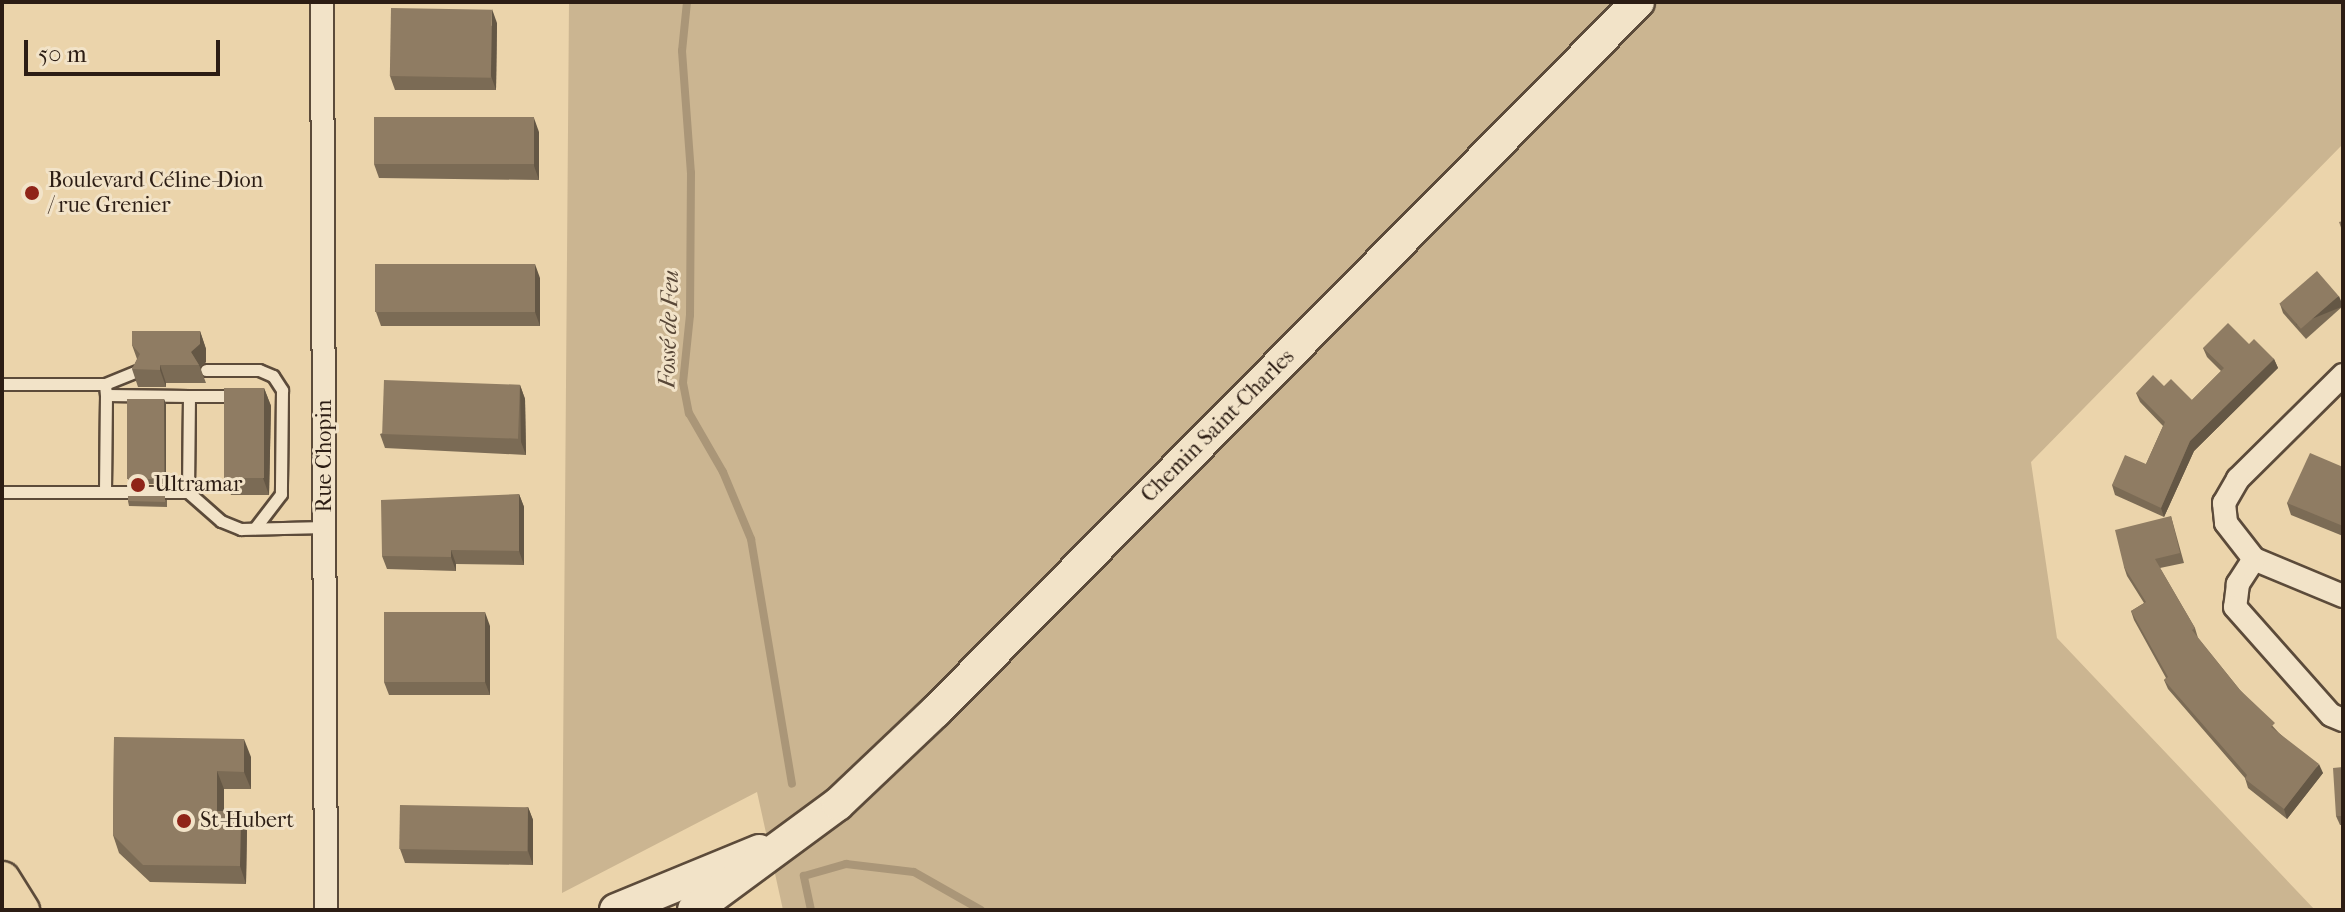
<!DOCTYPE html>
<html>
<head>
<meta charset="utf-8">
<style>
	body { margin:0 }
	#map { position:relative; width:2345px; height:912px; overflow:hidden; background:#ebd4ab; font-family:"IM FELL French Canon",serif }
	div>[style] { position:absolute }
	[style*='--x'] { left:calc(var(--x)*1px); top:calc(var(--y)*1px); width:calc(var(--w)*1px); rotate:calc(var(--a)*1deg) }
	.green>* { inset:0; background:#cbb591 }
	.stream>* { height:8px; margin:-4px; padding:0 4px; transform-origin:4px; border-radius:4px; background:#aa9678 }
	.roads { filter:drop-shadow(2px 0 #5c4b3a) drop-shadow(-2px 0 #5c4b3a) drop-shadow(0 2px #5c4b3a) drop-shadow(0 -2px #5c4b3a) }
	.lane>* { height:11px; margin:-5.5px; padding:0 5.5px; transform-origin:5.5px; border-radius:5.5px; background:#f2e3c8 }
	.street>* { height:22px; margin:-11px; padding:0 11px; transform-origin:11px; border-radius:11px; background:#f2e3c8 }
	.secondary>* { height:32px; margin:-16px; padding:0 16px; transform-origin:16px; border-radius:16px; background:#f2e3c8 }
	.primary>* { height:36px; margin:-18px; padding:0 18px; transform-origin:18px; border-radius:18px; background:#ebd4ab }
	.wall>* { inset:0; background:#7b6b55 }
	.shaded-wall>* { inset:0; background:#645745; transform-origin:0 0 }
	.building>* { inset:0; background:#8f7c63; transform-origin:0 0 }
	.dots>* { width:22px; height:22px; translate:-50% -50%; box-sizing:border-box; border:4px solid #f2e3c8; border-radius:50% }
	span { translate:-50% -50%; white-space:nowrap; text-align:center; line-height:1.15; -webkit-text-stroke:6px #f2e3c8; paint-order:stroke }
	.poi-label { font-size:22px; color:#2c1d14 }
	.left { translate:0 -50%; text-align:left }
	.street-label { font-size:22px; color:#2c1d14 }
	.water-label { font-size:24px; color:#584737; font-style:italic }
	.frame { position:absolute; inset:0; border:4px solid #2c1d14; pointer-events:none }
	.scale { position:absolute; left:24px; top:40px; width:196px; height:36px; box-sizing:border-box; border:4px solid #2c1d14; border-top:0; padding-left:10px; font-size:24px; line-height:28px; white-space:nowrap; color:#2c1d14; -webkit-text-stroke:6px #f2e3c8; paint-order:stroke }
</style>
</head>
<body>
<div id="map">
	<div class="green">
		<div style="clip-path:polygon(569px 2px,2343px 2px,2343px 144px,2031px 462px,2057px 638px,2315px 910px,783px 910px,757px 792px,562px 893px)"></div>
	</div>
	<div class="stream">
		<div style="--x:687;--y:2;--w:49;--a:95.8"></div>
		<div style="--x:682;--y:51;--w:122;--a:85.8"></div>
		<div style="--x:691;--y:173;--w:142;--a:90.4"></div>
		<div style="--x:690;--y:315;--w:68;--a:95.9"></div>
		<div style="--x:683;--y:383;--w:31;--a:79"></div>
		<div style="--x:689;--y:413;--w:68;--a:60"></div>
		<div style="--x:723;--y:472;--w:73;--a:67.3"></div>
		<div style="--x:751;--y:539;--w:248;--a:80.5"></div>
		<div style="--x:811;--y:910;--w:35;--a:-102"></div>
		<div style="--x:804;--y:876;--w:44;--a:-15.9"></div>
		<div style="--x:846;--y:864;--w:68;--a:6.7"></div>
		<div style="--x:914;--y:872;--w:77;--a:29.6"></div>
	</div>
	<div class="roads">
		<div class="lane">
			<div style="--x:206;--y:370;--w:53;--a:0"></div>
			<div style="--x:259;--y:370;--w:15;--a:23"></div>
			<div style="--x:273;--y:376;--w:17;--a:57"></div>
			<div style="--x:282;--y:390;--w:104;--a:90.6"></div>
			<div style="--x:281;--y:494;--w:43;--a:127.4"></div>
			<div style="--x:2;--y:384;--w:103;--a:0"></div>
			<div style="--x:105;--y:384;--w:11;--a:85"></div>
			<div style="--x:106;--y:395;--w:97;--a:90.6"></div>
			<div style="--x:105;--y:492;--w:103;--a:180"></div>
			<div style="--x:105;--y:384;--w:35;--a:-22"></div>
			<div style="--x:106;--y:395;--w:83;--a:0.7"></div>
			<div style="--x:189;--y:396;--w:96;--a:90.6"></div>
			<div style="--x:188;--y:492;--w:44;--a:41.3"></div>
			<div style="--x:221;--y:521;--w:22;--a:22"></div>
			<div style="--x:241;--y:529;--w:84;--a:-1.4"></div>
			<div style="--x:189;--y:396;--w:49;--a:0"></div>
			<div style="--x:105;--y:492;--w:83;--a:0"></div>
		</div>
		<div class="street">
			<div style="--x:322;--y:2;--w:908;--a:89.75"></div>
			<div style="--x:2343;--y:375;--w:148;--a:135.3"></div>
			<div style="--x:2238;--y:479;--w:28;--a:120"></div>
			<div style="--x:2224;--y:503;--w:20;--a:84"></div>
			<div style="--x:2226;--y:523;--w:46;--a:52.1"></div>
			<div style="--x:2254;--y:559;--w:96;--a:22.6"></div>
			<div style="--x:2254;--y:559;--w:30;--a:123"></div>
			<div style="--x:2238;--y:584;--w:23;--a:97"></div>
			<div style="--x:2235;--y:607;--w:144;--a:48.4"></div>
			<div style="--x:2331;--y:715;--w:13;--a:23"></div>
		</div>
		<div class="secondary">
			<div style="--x:616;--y:910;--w:155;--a:-22.4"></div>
			<div style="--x:694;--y:910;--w:179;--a:-36.4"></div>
			<div style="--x:838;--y:804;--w:134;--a:-43.5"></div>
			<div style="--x:935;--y:712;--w:999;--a:-45.28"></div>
		</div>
		<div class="primary">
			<div style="--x:2;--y:880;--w:36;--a:58"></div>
		</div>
	</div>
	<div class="wall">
		<div style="clip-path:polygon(497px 23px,496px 90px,395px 90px,390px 76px)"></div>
		<div style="clip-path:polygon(539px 132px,539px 180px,379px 178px,374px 164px)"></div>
		<div style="clip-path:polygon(540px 278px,540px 326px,381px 326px,376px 312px)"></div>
		<div style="clip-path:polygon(2280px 304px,2343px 306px,2306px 339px,2283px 313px)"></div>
		<div style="clip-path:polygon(200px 331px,206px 349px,206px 362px,200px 367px,206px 383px,166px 383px,166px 387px,138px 387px,132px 369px,137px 359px,132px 345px)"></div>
		<div style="clip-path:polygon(2249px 344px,2274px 359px,2278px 368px,2194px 451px,2164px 517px,2115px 495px,2112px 485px,2146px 464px,2163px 426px,2140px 402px,2136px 393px,2192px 400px,2221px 371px,2207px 357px,2203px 348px)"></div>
		<div style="clip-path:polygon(520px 385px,525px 399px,526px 455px,385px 448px,380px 434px)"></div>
		<div style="clip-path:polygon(264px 388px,271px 406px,269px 495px,231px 495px,225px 478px)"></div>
		<div style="clip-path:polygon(164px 399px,166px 404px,166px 484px,129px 484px,128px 479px)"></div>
		<div style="clip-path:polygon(2343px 467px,2343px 536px,2291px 515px,2287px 503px)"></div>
		<div style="clip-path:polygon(519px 494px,524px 507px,524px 565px,456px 564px,456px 571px,387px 569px,382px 556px)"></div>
		<div style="clip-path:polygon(167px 500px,167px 507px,129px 506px,128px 501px)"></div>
		<div style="clip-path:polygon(2171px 516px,2184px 563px,2160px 568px,2195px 628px,2198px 638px,2240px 690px,2279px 733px,2323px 773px,2287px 819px,2248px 788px,2245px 778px,2168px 689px,2164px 680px,2166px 678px,2134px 620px,2131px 611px,2144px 603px,2127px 576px,2124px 567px)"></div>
		<div style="clip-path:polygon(490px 626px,490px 695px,389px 695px,384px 682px)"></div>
		<div style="clip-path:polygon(114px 737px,251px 757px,251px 789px,224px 789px,224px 811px,241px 811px,247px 829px,246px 884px,150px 882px,119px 853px,113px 835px)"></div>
		<div style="clip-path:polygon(2343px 767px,2343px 825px,2340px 825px,2336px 816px)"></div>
		<div style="clip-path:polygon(528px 807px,533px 820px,533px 865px,405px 863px,400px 849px)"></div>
	</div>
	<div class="shaded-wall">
		<div style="clip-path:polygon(492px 9px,497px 23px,496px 90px,491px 76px)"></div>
		<div style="clip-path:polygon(534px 118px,539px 132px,539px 180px,534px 166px)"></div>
		<div style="clip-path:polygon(535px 264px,540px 278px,540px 326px,535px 312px)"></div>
		<div style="left:2339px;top:296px;width:11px;height:50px;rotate:68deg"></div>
		<div style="clip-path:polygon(200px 331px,206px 349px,206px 362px,200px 367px,191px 352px)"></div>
		<div style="clip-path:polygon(2274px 359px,2278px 368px,2194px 451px,2164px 517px,2161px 508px,2190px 441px)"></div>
		<div style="clip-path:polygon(160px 365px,166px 383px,166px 387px,160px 370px)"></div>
		<div style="clip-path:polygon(520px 385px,525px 399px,526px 455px,521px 442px)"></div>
		<div style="clip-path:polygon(264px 388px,271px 406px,269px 495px,263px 478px)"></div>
		<div style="clip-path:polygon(164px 399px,166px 404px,166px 484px,165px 479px)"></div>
		<div style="clip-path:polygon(519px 494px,524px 507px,524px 565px,519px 551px)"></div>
		<div style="clip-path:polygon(451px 550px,456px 564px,456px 571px,451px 557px)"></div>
		<div style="clip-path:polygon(485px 612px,490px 626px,490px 695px,485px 682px)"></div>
		<div style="clip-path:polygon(244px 739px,251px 757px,251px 789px,244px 772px)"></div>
		<div style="clip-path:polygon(2319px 764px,2323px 773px,2287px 819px,2284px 809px)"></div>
		<div style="clip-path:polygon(217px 771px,224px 789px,224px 828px,217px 811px)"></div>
		<div style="clip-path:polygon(528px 807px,533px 820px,533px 865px,528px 851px)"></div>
		<div style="clip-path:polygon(241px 811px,247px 829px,246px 884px,240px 866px)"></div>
	</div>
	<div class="building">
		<div style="left:391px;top:8px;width:101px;height:68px;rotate:1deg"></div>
		<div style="left:374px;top:117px;width:160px;height:47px"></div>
		<div style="clip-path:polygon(2343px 221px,2343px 233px,2339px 222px)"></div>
		<div style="left:535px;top:264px;width:48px;height:160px;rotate:90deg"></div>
		<div style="left:2317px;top:271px;width:33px;height:50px;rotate:49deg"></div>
		<div style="clip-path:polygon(2228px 323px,2249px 344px,2254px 339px,2274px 359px,2190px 441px,2161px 508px,2112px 485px,2125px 455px,2146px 464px,2165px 422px,2136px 393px,2153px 375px,2164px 386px,2171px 379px,2192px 400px,2224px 368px,2203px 348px)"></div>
		<div style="clip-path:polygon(132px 331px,200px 331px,200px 344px,191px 352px,199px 365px,160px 365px,160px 370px,132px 369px,140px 354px,132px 345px)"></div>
		<div style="left:384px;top:380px;width:136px;height:54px;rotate:2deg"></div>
		<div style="left:224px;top:388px;width:40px;height:90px"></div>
		<div style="left:127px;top:399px;width:37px;height:80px"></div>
		<div style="clip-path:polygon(2310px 453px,2343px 467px,2343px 526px,2287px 503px)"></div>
		<div style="clip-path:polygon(519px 494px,519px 551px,451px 550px,451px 557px,382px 556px,381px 500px)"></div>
		<div style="clip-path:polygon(128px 496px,165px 496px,165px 502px,128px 501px)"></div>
		<div style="clip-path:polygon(2171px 516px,2180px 553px,2155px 559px,2195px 628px,2192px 630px,2240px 690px,2275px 723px,2271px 727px,2319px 764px,2284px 809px,2245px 779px,2247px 775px,2164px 680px,2168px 677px,2131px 611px,2146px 602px,2124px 567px,2115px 530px)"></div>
		<div style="left:485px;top:612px;width:70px;height:101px;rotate:90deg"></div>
		<div style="clip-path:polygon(114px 737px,244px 739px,244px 772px,217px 771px,217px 811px,241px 811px,240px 866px,143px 865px,113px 835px)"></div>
		<div style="clip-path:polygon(2343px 767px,2343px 816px,2336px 816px,2333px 768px)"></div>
		<div style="left:400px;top:805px;width:128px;height:44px;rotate:1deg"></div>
	</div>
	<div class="dots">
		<div style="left:32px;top:193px;background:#8f2418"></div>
		<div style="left:138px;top:485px;background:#8f2418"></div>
		<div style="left:184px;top:821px;background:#8f2418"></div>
	</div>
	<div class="poi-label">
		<span class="left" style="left:48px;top:193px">Boulevard Céline-Dion<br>/ rue Grenier</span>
		<span class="left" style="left:154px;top:485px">Ultramar</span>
		<span class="left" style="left:200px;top:821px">St-Hubert</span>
	</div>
	<div class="street-label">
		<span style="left:1218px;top:426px;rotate:-45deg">Chemin Saint-Charles</span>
		<span style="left:325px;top:456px;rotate:-90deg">Rue Chopin</span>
	</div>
	<div class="water-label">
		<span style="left:669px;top:329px;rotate:-88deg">Fossé de Feu</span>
	</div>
	<div class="frame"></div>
	<div class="scale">50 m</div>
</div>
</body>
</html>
